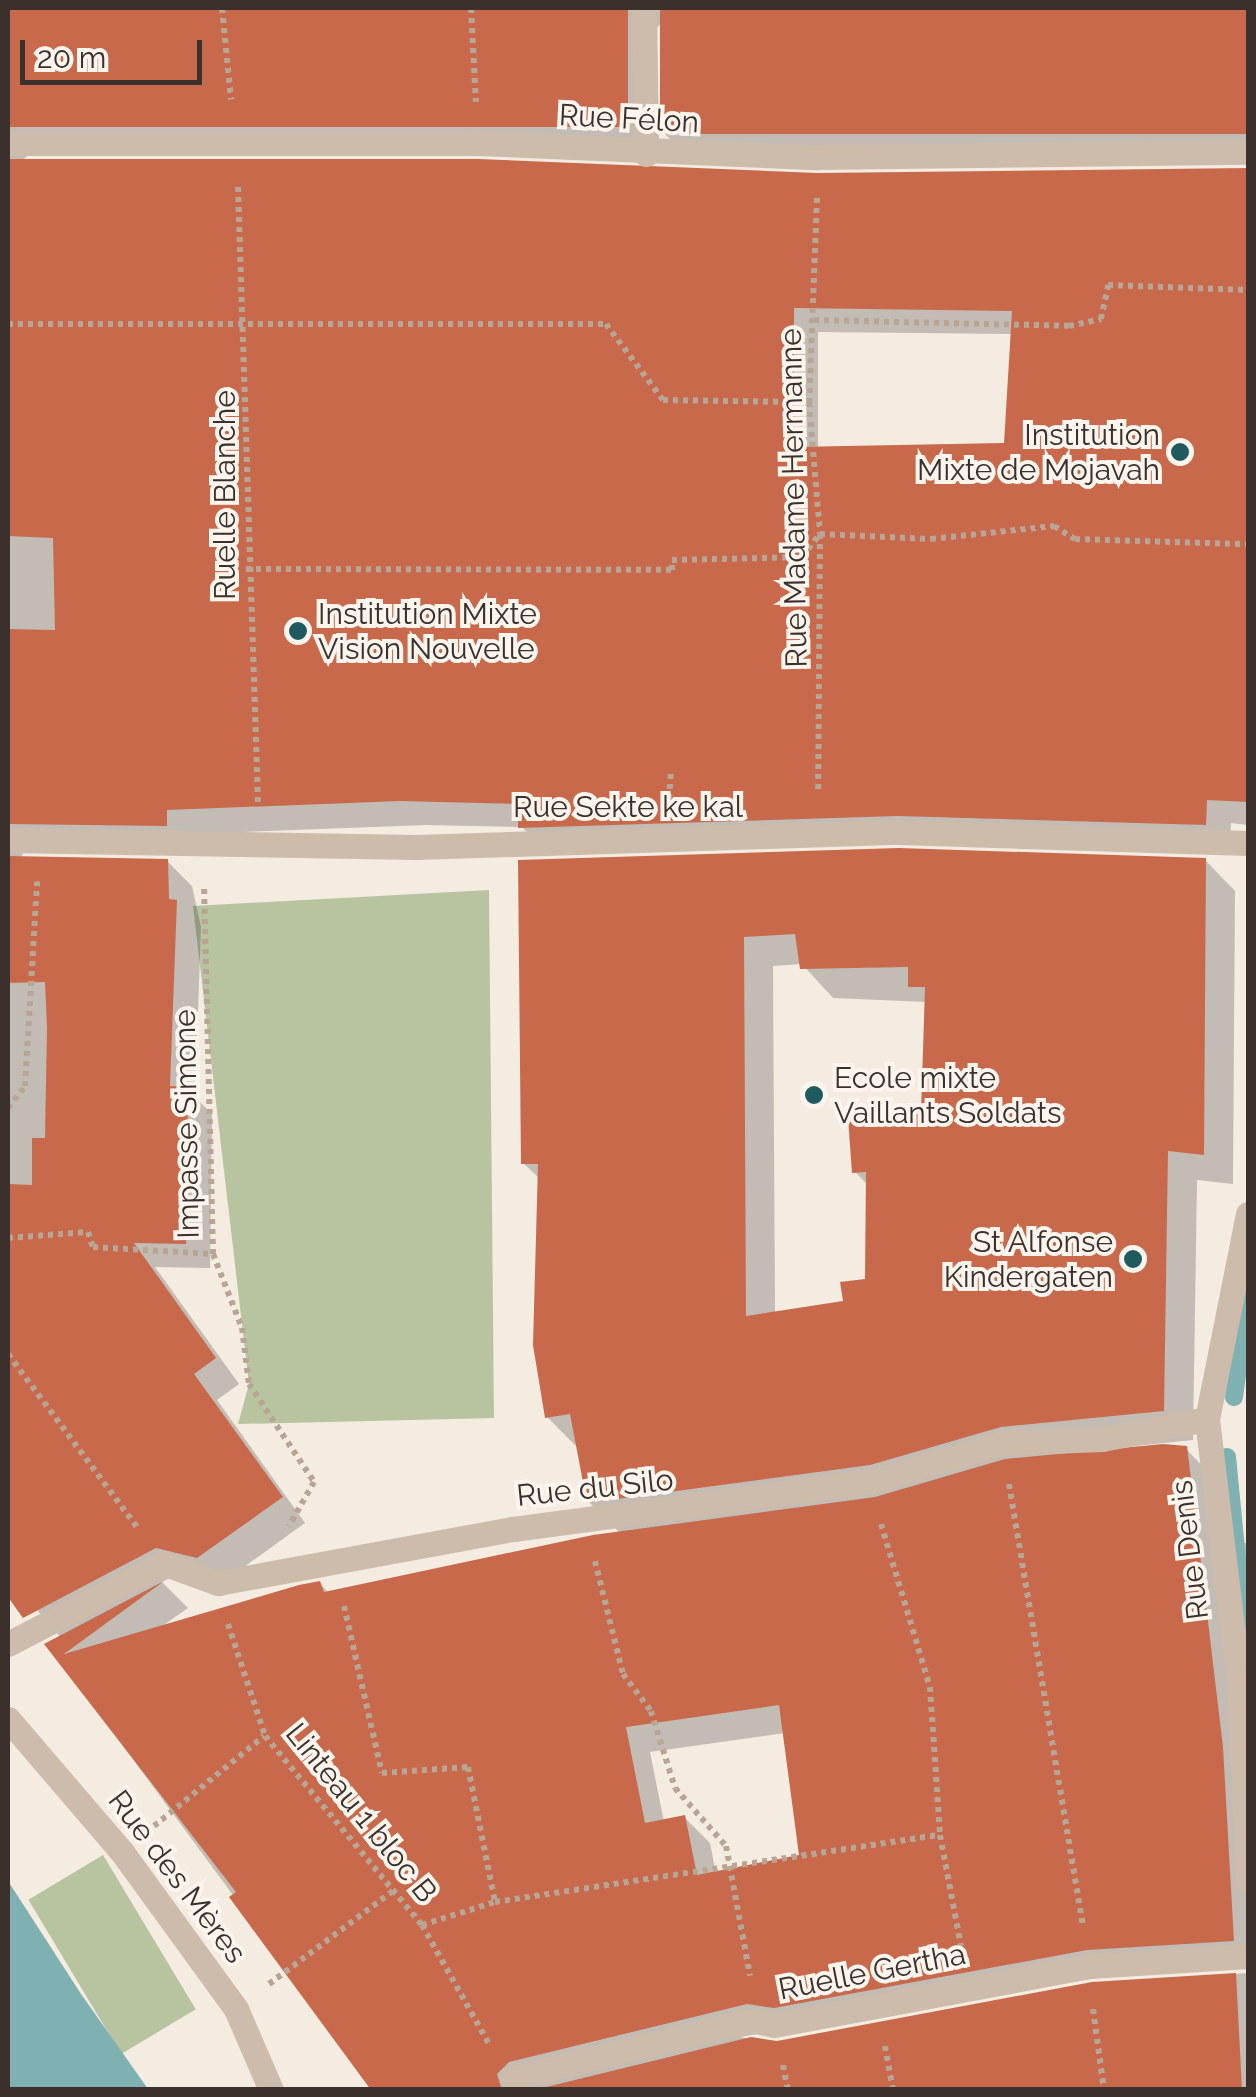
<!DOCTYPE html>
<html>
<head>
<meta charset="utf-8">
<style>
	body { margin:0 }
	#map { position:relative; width:1256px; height:2097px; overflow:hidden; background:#f4ebe1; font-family:Raleway,sans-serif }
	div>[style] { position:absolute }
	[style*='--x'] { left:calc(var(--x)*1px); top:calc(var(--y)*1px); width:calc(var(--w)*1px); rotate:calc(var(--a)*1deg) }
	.green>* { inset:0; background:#b8c4a0; transform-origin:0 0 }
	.water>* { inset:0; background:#7fb0b2 }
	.shadow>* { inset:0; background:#0003 }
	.stream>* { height:18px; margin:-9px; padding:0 9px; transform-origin:9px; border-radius:9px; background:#7fb0b2 }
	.building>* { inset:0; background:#c8694b; transform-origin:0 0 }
	.path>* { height:6px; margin-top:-3px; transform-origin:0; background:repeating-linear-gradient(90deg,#b9a596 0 5px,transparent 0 10px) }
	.service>* { height:25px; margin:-12.5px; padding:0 12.5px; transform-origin:12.5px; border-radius:12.5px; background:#cdbbac }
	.minor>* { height:25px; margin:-12.5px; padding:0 12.5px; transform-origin:12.5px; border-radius:12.5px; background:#cdbbac }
	.dots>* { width:28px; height:28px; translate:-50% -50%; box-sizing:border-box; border:5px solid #fbf5ee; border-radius:50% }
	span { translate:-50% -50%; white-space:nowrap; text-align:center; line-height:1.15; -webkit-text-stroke:8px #fbf5ee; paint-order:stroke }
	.street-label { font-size:30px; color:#3b302b }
	.poi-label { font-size:30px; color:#3b302b }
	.right { translate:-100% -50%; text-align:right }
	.left { translate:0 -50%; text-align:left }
	.frame { position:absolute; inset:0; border:10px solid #3b302b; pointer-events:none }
	.scale { position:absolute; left:20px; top:40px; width:182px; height:45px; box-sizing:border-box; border:5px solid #3b302b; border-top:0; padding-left:12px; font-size:30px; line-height:35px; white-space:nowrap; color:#3b302b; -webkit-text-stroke:8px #fbf5ee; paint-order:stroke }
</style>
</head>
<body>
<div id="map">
	<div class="green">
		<div style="clip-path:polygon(489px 890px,494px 1418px,238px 1424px,249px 1384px,193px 906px)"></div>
		<div style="left:103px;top:1855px;width:180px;height:87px;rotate:59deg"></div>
	</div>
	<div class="water">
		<div style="clip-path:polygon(8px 1881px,81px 1994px,148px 2089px,8px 2089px)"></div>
	</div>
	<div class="shadow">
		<div style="clip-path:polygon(evenodd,8px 8px,1248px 8px,1248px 159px,689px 158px,664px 133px,663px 22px,651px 33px,653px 157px,33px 150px,21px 162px,817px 176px,1248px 171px,1248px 825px,1231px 823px,1230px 849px,925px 839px,546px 851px,522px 827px,426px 825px,191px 834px,24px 850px,21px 859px,167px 861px,192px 886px,201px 927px,195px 1097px,212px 1114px,210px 1268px,155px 1267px,239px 1384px,217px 1400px,305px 1523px,223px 1582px,182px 1572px,162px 1582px,188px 1608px,161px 1627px,319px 1583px,329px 1593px,621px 1534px,589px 1502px,577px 1447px,547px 1417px,540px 1179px,523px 1163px,521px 862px,1205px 860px,1235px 891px,1233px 1184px,1197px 1180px,1193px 1440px,1067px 1453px,1186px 1449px,1211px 1475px,1248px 1733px,1248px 1966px,1114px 1975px,740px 2037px,777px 2044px,1092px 1985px,1248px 1973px,1248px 2090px,377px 2090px,58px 1658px,68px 1655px,61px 1638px,8px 1576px,8px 8px,818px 332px,1013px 334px,1007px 446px,818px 449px,818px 332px,8px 8px,802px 964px,833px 998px,927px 1002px,924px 1116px,855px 1172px,868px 1185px,868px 1281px,846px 1303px,775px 1314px,773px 966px,802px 964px,8px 8px,785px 1733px,802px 1857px,716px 1874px,710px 1843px,685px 1818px,664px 1822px,650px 1752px,785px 1733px)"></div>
		<div style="clip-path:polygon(1241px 1543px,1248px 1543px,1248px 1643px)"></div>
	</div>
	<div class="stream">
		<div style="--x:1234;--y:1397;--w:102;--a:-82.1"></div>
		<div style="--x:1227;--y:1457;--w:194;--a:84.4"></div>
	</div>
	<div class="building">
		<div style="left:8px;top:8px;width:620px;height:119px"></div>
		<div style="left:660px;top:8px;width:588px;height:126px"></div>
		<div style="clip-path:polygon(evenodd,8px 159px,478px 159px,817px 173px,1248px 168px,1248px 802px,1207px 800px,1206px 825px,898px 816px,518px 828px,518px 804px,400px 801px,167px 810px,167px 826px,8px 824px,8px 629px,55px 630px,53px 538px,8px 536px,8px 159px,794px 308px,1012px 311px,1004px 443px,794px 447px,794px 308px)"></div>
		<div style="clip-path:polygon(evenodd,899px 848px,1206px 858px,1204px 1155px,1168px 1151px,1164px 1411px,1001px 1427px,870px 1465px,587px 1503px,570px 1414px,545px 1418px,533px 1345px,538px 1164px,521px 1164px,518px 860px,899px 848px,795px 934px,800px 969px,908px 967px,908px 987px,925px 987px,921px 1113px,848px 1118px,852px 1173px,866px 1172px,865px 1279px,840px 1282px,843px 1301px,746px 1316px,744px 937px,795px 934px)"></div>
		<div style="clip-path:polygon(8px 856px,168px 859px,169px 899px,177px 900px,170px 1086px,188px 1087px,186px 1244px,134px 1243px,216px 1358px,194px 1374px,283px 1497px,197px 1558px,156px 1548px,23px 1618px,8px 1597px,8px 1184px,32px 1185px,32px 1138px,45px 1138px,47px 1027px,45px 982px,8px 983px)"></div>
		<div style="clip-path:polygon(evenodd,1163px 1444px,1187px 1446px,1223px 1747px,1234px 1941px,1087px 1950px,774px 2008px,747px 2004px,509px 2062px,497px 2074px,502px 2090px,371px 2090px,229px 1897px,236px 1892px,44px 1644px,164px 1581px,64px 1654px,299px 1585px,320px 1581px,324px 1592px,593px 1535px,875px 1497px,1005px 1459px,1163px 1444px,779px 1705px,799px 1855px,697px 1875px,685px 1815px,645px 1823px,626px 1727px,779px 1705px)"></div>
		<div style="clip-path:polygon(1236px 1973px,1242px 2090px,534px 2090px,751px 2037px,777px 2041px,1092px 1982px)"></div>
	</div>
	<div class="path">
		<div style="--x:222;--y:8;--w:92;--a:84.4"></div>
		<div style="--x:471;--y:8;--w:94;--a:87"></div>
		<div style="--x:238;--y:187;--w:617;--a:88.14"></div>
		<div style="--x:817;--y:198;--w:204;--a:92.2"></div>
		<div style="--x:809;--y:402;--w:132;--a:85.2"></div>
		<div style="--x:820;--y:534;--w:256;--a:90.4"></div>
		<div style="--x:814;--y:320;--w:255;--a:1.3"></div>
		<div style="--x:1069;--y:326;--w:33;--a:-12"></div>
		<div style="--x:1101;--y:319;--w:35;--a:-78"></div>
		<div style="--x:1108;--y:285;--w:140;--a:2"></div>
		<div style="--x:8;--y:324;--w:598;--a:0"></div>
		<div style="--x:606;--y:324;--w:95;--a:53.1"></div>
		<div style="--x:663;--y:400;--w:146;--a:0.8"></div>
		<div style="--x:246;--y:569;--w:426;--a:0.1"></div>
		<div style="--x:672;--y:570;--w:10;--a:-90"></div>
		<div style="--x:672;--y:560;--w:130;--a:-1.3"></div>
		<div style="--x:802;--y:557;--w:29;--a:-52"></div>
		<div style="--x:820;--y:534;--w:111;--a:2.6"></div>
		<div style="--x:931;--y:539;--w:124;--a:-6"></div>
		<div style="--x:1054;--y:526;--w:25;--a:32"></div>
		<div style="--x:1075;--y:539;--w:173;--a:1.7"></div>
		<div style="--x:669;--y:799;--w:28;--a:-86"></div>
		<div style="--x:8;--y:1108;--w:28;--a:-52"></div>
		<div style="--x:25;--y:1086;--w:205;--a:-86.6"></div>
		<div style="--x:8;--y:1238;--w:80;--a:-4.3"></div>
		<div style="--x:88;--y:1232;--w:16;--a:72"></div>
		<div style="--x:93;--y:1247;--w:120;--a:3.3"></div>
		<div style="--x:213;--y:1254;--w:367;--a:-91.4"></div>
		<div style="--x:213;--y:1254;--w:79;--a:68.6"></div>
		<div style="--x:242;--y:1328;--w:56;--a:82.9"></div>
		<div style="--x:249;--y:1384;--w:118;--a:56.4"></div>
		<div style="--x:314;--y:1482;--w:51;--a:119.6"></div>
		<div style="--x:8;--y:1354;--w:219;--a:53.3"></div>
		<div style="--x:1009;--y:1484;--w:447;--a:80.5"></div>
		<div style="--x:881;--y:1524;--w:170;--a:73.3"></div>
		<div style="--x:930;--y:1687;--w:148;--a:86.1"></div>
		<div style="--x:940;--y:1835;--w:113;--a:79.3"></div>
		<div style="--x:595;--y:1561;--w:116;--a:76.1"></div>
		<div style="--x:623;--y:1674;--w:46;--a:52.9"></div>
		<div style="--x:651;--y:1711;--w:81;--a:72.7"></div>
		<div style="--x:675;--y:1788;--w:77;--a:48.7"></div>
		<div style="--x:726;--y:1846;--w:132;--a:79.5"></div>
		<div style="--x:344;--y:1606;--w:171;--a:77.2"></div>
		<div style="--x:382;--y:1773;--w:86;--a:-4"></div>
		<div style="--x:468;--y:1767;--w:138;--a:78.7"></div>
		<div style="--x:228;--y:1624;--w:118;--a:71.7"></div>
		<div style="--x:265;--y:1736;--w:246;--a:50.3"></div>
		<div style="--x:422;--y:1925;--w:137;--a:60.6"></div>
		<div style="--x:154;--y:1826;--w:142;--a:-39.3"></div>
		<div style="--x:422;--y:1925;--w:77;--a:-17.5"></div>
		<div style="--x:495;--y:1902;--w:450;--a:-8.6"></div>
		<div style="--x:269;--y:1984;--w:155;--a:-36.9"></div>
		<div style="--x:1093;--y:2009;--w:82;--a:82.3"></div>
		<div style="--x:885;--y:2046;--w:45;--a:79.7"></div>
		<div style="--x:783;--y:2065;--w:25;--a:79"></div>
	</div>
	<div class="service">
		<div style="--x:513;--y:2078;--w:245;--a:-13.7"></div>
		<div style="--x:751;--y:2020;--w:24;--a:12"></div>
		<div style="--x:774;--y:2025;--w:321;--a:-10.6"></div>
		<div style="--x:1090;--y:1966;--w:158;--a:-3.6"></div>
	</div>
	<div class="minor">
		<div style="--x:644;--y:8;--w:146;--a:89.2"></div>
		<div style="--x:8;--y:143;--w:470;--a:0"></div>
		<div style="--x:478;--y:143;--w:340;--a:2.4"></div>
		<div style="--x:818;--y:157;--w:430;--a:-0.7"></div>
		<div style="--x:8;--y:840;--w:408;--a:1"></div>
		<div style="--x:416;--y:847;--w:483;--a:-1.8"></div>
		<div style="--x:899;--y:832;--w:349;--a:1.8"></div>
		<div style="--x:1248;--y:1214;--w:209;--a:101.3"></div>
		<div style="--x:1207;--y:1419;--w:265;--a:83.1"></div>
		<div style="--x:1239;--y:1682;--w:199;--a:87.4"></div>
		<div style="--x:8;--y:1644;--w:175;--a:-27.6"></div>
		<div style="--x:163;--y:1563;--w:59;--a:20"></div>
		<div style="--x:218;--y:1583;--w:300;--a:-10.4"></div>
		<div style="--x:513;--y:1529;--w:363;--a:-7.6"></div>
		<div style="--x:873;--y:1481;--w:134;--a:-16.4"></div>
		<div style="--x:1002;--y:1443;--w:100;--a:-2.3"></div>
		<div style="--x:1102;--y:1439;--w:107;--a:-10.8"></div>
		<div style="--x:8;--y:1719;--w:175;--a:49.4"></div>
		<div style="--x:122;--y:1852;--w:194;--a:54"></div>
		<div style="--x:236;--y:2009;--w:88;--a:66.6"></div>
	</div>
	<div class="dots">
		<div style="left:1180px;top:452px;background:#1f5a5e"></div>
		<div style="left:298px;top:631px;background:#1f5a5e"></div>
		<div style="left:814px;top:1095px;background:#1f5a5e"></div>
		<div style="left:1133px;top:1259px;background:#1f5a5e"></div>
	</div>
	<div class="street-label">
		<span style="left:629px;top:119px;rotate:3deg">Rue Félon</span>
		<span style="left:225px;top:495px;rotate:-90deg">Ruelle Blanche</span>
		<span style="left:794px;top:498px;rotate:-91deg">Rue Madame Hermanne</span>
		<span style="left:628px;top:807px">Rue Sekte ke kal</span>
		<span style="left:187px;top:1124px;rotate:-91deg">Impasse Simone</span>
		<span style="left:595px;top:1488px;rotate:-6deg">Rue du Silo</span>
		<span style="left:1190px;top:1550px;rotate:-97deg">Rue Denis</span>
		<span style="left:361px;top:1813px;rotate:51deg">Linteau 1 bloc B</span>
		<span style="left:177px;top:1877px;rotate:53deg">Rue des Mères</span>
		<span style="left:872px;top:1972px;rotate:-11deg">Ruelle Gertha</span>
	</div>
	<div class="poi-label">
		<span class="right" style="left:1160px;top:452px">Institution<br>Mixte de Mojavah</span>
		<span class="left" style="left:318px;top:631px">Institution Mixte<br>Vision Nouvelle</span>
		<span class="left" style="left:834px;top:1095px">Ecole mixte<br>Vaillants Soldats</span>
		<span class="right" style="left:1113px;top:1259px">St Alfonse<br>Kindergaten</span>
	</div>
	<div class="frame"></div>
	<div class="scale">20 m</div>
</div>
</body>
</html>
